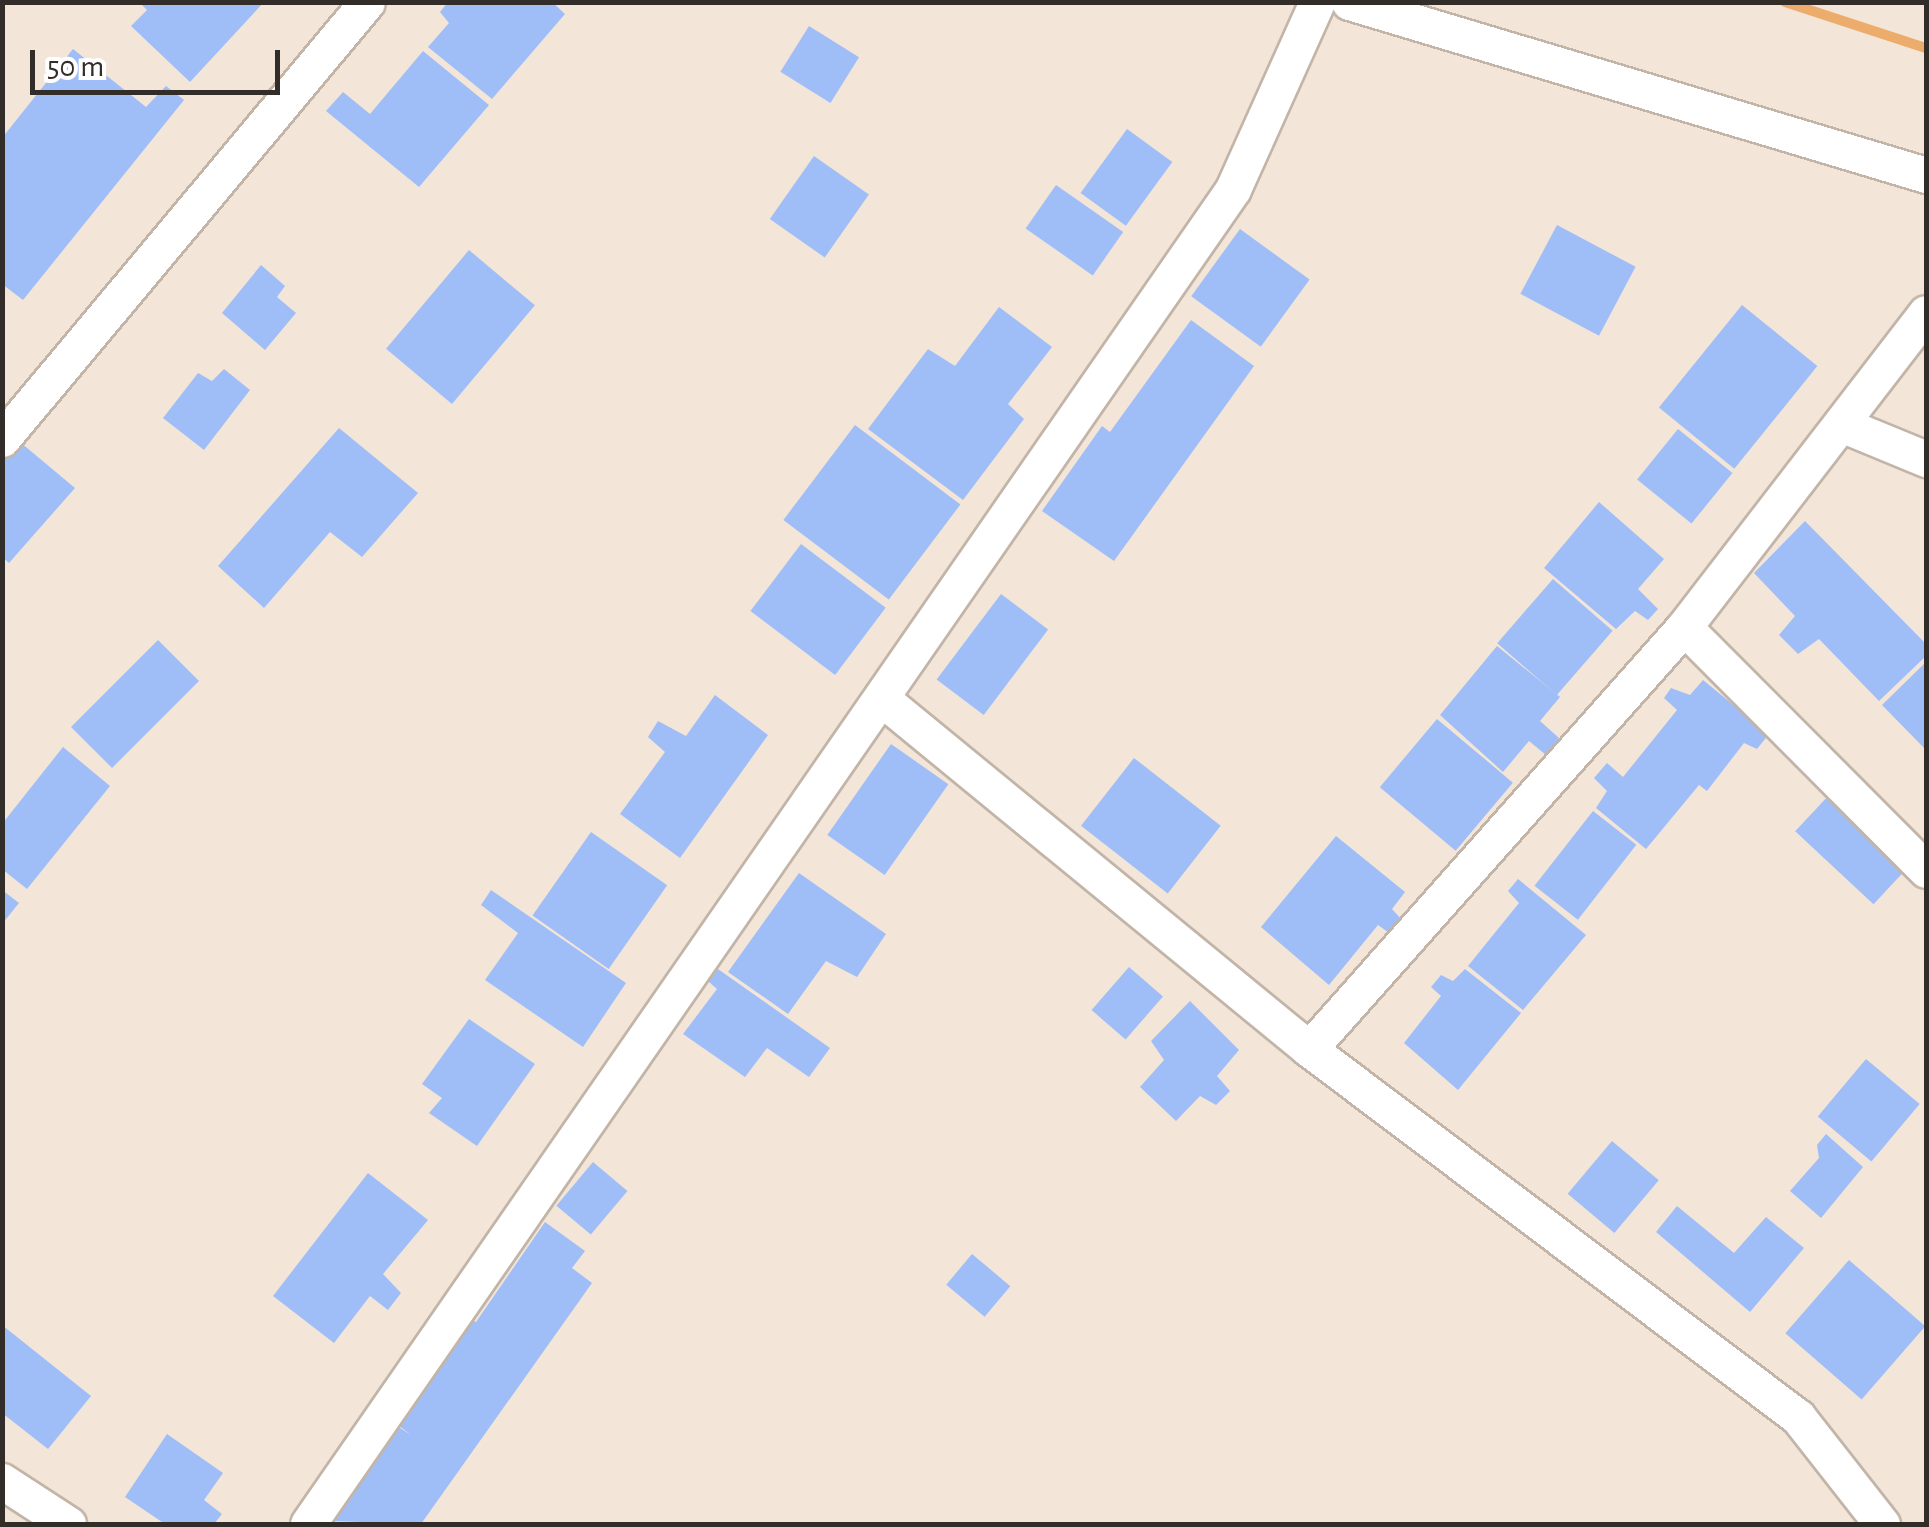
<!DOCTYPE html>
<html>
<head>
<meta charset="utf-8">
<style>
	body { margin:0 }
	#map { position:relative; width:1929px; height:1527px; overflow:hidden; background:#f3e5d8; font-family:"Alegreya Sans",sans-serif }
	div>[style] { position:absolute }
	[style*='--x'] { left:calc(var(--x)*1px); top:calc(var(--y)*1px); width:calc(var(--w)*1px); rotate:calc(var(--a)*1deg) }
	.stream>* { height:10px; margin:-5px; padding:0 5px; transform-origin:5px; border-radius:5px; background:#ecac6c }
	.building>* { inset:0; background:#9fbef7; transform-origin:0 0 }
	.roads { filter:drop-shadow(2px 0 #c2b5a8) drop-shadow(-2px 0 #c2b5a8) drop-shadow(0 2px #c2b5a8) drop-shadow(0 -2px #c2b5a8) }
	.minor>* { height:35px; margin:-17.5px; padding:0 17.5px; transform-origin:17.5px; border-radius:17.5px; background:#fff }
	span { translate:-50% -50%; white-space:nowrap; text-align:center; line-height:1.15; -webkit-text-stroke:10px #fff; paint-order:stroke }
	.frame { position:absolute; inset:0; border:5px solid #322d28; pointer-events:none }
	.scale { position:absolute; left:30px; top:50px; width:250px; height:45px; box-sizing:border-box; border:5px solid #322d28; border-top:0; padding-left:12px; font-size:30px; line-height:35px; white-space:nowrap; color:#322d28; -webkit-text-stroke:8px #fff; paint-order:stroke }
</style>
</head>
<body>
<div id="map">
	<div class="stream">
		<div style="--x:1785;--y:2;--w:148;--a:18.1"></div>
	</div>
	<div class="building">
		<div style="clip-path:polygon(139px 2px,264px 2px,190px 82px,131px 26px,147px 10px)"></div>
		<div style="clip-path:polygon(448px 2px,552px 2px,565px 14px,492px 99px,428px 47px,449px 23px,440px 12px)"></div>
		<div style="left:809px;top:26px;width:59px;height:54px;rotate:32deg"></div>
		<div style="clip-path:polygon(73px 49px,146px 107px,166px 86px,184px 100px,23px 300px,2px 284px,2px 138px)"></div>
		<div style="clip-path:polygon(423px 51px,489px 105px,419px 187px,326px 111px,343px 92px,370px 114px)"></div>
		<div style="left:1127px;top:129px;width:56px;height:79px;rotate:36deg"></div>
		<div style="left:814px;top:156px;width:67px;height:77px;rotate:35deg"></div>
		<div style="left:1056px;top:185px;width:82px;height:53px;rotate:35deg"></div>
		<div style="left:1557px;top:225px;width:89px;height:78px;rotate:28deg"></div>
		<div style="left:1240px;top:229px;width:86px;height:83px;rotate:36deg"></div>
		<div style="left:469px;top:250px;width:86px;height:129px;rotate:40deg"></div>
		<div style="clip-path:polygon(261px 265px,285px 286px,277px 297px,296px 313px,265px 350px,222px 313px)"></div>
		<div style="left:1742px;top:305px;width:97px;height:132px;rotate:39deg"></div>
		<div style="clip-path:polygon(999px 307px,1052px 347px,1008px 404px,1024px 419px,963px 500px,868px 429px,928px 349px,955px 366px)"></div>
		<div style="clip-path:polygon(1191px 320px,1254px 366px,1114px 561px,1042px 511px,1102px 426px,1110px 432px)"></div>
		<div style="clip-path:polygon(224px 369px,250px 390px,204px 450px,163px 418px,198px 373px,212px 381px)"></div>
		<div style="left:855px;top:425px;width:132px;height:119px;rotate:37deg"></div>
		<div style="clip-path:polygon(2px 427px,75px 488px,9px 563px,2px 557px)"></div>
		<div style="clip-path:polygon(339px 428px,418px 493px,362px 557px,330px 532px,264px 608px,218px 566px)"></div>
		<div style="left:1678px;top:429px;width:70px;height:65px;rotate:39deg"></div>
		<div style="clip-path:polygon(1599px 502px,1664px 559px,1638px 589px,1658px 609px,1648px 620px,1635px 611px,1616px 629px,1544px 568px)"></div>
		<div style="clip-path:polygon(1805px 521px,1926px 644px,1926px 656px,1879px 701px,1819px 639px,1798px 654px,1779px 635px,1795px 616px,1754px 573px)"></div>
		<div style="left:801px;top:544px;width:106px;height:84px;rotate:37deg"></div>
		<div style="left:1553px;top:579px;width:79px;height:85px;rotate:41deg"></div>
		<div style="left:1001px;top:594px;width:59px;height:107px;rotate:37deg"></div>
		<div style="left:158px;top:640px;width:58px;height:123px;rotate:45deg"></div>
		<div style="clip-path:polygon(1497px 646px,1560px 697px,1540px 721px,1559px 738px,1546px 755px,1529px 741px,1503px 772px,1440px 715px)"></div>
		<div style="clip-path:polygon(1926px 662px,1926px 750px,1882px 705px)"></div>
		<div style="clip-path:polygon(1703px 680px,1769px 734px,1757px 749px,1744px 743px,1707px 791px,1699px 785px,1646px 849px,1596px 808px,1607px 791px,1594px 778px,1607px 763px,1623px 777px,1677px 710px,1664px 698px,1671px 688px,1690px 695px)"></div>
		<div style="clip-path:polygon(715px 695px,768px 735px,680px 858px,620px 814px,665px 752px,648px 737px,658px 721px,686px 736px)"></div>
		<div style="left:1437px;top:719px;width:99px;height:89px;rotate:40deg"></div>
		<div style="left:891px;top:744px;width:70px;height:111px;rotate:35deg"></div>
		<div style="clip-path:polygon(63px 747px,110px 786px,27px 889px,2px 869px,2px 824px)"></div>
		<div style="left:1134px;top:758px;width:110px;height:86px;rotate:38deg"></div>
		<div style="left:1830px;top:794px;width:107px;height:51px;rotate:43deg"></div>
		<div style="left:1593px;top:811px;width:55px;height:95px;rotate:38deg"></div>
		<div style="left:591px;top:832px;width:93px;height:102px;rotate:35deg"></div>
		<div style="clip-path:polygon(1336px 836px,1405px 892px,1392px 909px,1403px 921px,1392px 935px,1378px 925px,1329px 985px,1261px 927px)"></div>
		<div style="clip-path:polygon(799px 873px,886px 934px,857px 977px,826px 961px,788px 1014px,728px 972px)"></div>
		<div style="clip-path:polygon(1518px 879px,1586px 935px,1523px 1010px,1468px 966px,1519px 903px,1508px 891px)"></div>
		<div style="clip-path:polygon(2px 890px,19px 903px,2px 924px)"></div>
		<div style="clip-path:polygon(491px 890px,626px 983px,583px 1047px,485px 980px,518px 933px,481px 905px)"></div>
		<div style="clip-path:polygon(708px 962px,830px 1048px,809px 1077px,767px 1048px,745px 1077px,683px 1034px,717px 989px,700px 974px)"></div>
		<div style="left:1129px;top:967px;width:45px;height:57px;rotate:41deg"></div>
		<div style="clip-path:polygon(1465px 969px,1521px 1013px,1458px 1090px,1404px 1043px,1441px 996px,1431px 987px,1441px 975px,1453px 981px)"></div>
		<div style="clip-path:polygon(1190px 1001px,1239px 1050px,1217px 1076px,1230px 1091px,1216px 1105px,1200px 1096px,1176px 1121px,1140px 1087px,1164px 1060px,1151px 1041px)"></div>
		<div style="clip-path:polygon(469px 1019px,535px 1064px,477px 1146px,429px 1113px,442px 1098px,422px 1084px)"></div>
		<div style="left:1866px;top:1059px;width:70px;height:75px;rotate:40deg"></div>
		<div style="clip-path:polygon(1826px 1134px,1863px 1167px,1821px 1218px,1790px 1191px,1819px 1158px,1817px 1145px)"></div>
		<div style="left:1612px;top:1141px;width:61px;height:69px;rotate:40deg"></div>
		<div style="left:593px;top:1162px;width:45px;height:57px;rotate:40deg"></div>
		<div style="clip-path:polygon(368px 1173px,428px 1220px,383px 1274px,401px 1293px,388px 1310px,370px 1296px,334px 1343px,273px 1296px)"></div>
		<div style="clip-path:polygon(1677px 1206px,1734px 1253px,1766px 1217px,1804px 1248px,1750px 1312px,1656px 1232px)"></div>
		<div style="clip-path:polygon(545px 1222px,585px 1251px,572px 1268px,592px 1283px,421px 1524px,331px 1521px,351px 1492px,334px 1476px,397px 1426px,411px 1435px,382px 1413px,453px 1312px,476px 1322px)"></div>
		<div style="left:972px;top:1254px;width:50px;height:40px;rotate:40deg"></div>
		<div style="left:1849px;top:1260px;width:101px;height:97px;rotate:41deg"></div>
		<div style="clip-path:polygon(2px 1325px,91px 1396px,48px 1449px,2px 1413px)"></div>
		<div style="clip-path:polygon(167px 1434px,223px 1473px,204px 1500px,222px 1514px,214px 1524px,165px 1524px,125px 1497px)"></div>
	</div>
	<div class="roads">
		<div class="minor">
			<div style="--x:1349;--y:2;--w:602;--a:16.69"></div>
			<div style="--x:1841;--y:424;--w:92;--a:22.4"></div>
			<div style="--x:2;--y:439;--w:569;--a:-50.13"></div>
			<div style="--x:1684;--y:627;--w:343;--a:45.1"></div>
			<div style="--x:881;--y:698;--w:554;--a:39.35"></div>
			<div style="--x:1309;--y:1049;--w:612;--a:36.96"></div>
			<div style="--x:1798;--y:1417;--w:136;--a:51.9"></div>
			<div style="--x:1309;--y:1049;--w:565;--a:-48.37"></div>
			<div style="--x:1684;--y:627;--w:396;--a:-52.4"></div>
			<div style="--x:2;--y:1481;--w:79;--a:33.1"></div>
			<div style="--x:308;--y:1524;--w:1624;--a:-55.28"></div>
			<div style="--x:1233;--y:189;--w:205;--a:-65.8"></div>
		</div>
	</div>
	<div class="frame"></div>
	<div class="scale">50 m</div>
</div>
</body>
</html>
